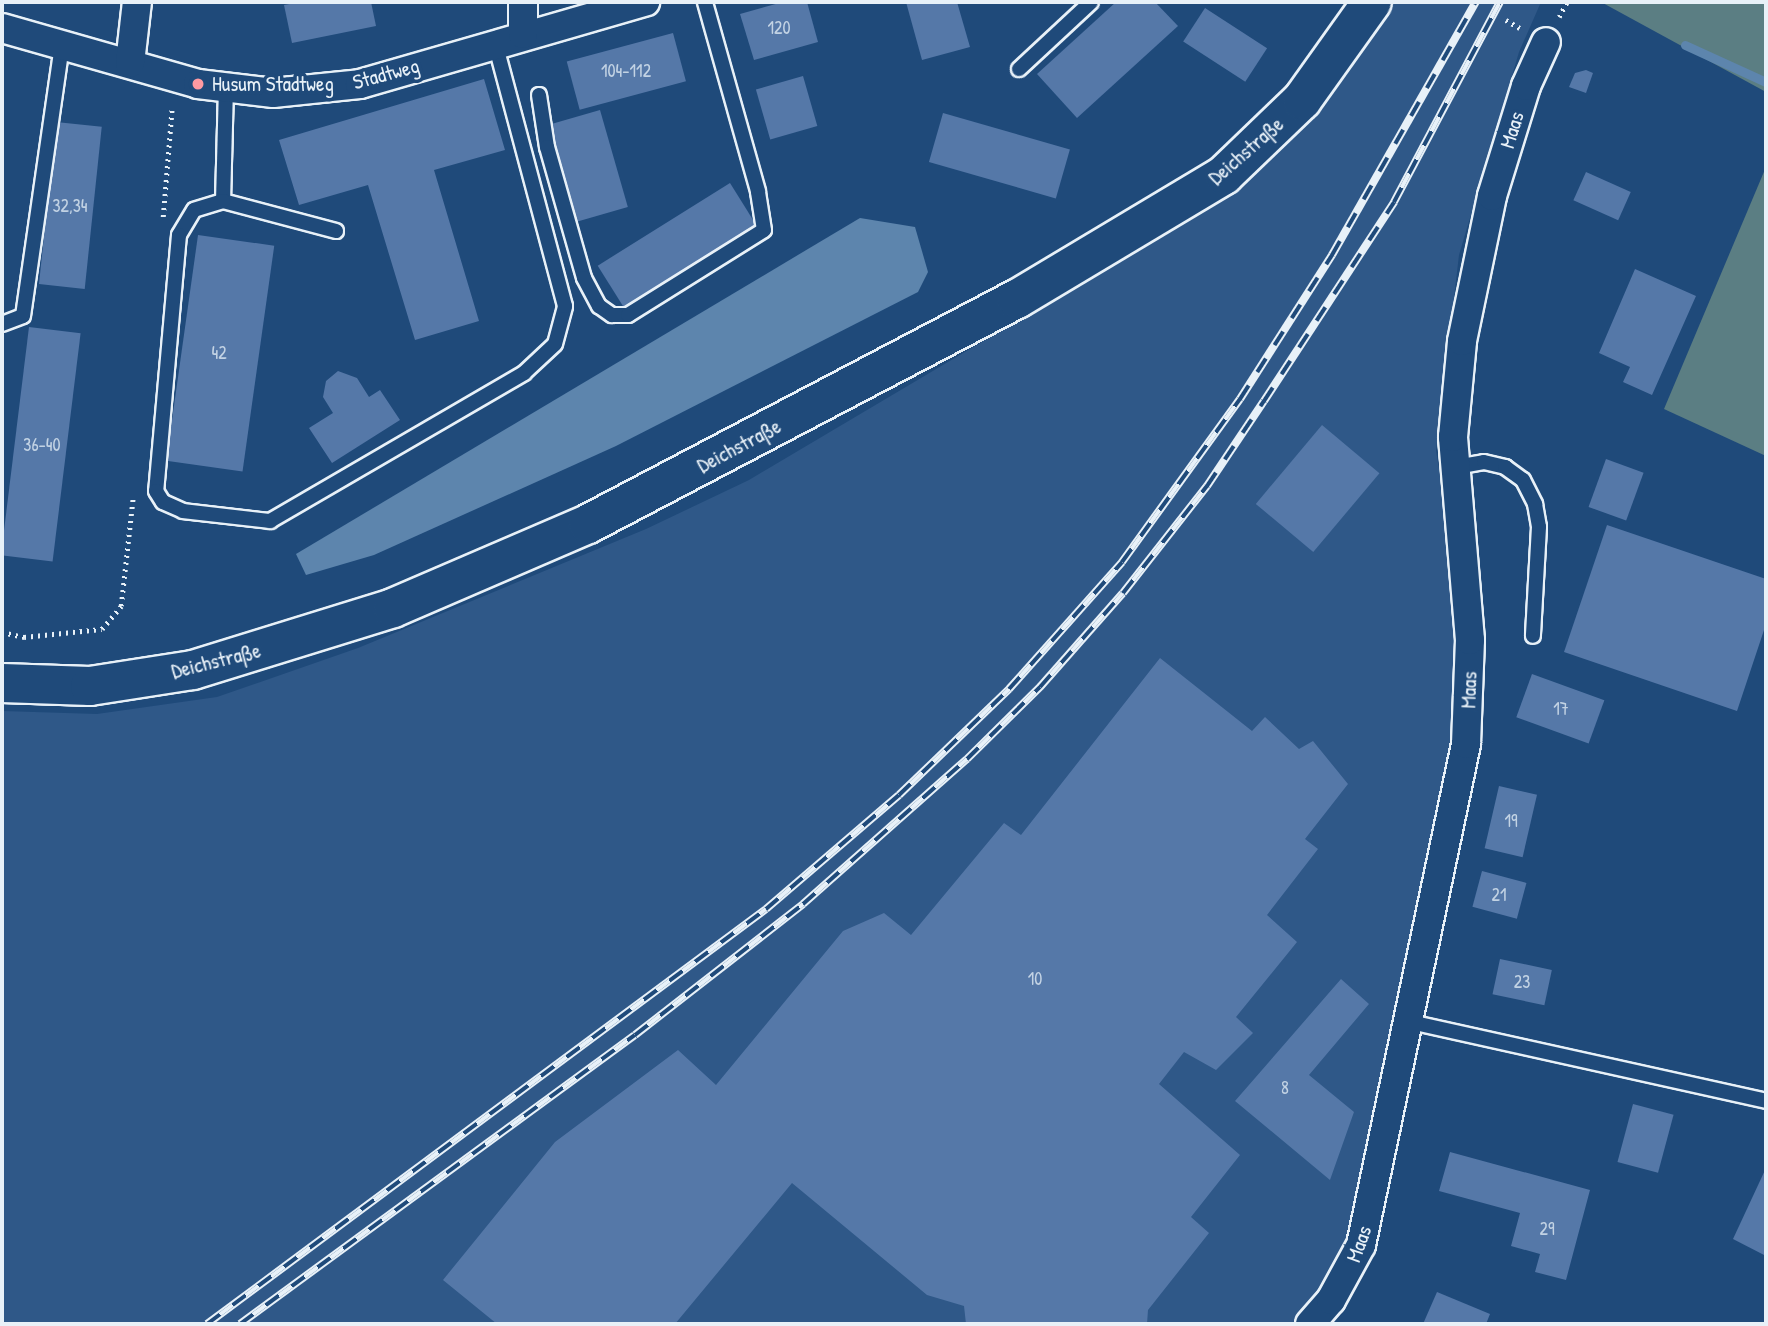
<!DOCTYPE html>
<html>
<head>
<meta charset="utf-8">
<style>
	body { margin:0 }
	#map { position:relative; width:1768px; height:1326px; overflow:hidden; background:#1f4a7a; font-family:"Patrick Hand",sans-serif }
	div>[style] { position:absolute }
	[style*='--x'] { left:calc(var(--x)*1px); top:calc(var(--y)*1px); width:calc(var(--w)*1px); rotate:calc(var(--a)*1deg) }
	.built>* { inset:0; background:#2f5888 }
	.green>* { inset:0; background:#5b7e83 }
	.water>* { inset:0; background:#5d85ad }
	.stream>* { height:9px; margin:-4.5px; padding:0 4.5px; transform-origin:4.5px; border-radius:4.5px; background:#5d85ad }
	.building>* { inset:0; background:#5578a8; transform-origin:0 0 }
	.path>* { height:4.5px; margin-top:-2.25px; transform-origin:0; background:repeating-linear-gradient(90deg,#e8f1f8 0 2px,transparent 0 7px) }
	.roads { filter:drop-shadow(2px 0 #e8f1f8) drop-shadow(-2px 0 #e8f1f8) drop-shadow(0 2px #e8f1f8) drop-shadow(0 -2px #e8f1f8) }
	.lane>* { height:14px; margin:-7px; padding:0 7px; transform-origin:7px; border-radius:7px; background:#1f4a7a }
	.street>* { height:28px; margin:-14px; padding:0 14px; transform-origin:14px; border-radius:14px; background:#1f4a7a }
	.secondary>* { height:38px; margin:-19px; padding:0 19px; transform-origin:19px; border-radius:19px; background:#1f4a7a }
	.rail>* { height:8px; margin-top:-4px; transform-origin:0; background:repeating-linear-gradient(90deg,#1f4a7a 0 16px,#e8f1f8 0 32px); box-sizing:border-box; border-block:2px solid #e8f1f8 }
	.dots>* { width:19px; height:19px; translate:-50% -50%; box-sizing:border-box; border:4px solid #1f4a7a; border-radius:50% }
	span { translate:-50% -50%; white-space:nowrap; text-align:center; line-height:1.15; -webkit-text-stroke:7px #1f4a7a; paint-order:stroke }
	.number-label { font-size:18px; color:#c3d3e4 }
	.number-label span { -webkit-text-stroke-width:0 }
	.street-label { font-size:21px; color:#e8f1f8 }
	.poi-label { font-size:21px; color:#e8f1f8 }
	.left { translate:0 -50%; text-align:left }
	.frame { position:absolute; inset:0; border:4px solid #e8f1f8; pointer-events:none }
</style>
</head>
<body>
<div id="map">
	<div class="built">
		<div style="clip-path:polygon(1391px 2px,1541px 2px,1519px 52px,1459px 255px,1436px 450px,1461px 611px,1449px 761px,1353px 1248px,1299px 1324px,2px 1324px,2px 711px,97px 714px,217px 697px,358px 648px,646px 529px,749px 480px,1208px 208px,1313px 111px)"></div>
	</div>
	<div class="green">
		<div style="clip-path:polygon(1601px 2px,1766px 2px,1766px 92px)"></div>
		<div style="clip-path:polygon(1766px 167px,1766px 456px,1664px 409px)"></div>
	</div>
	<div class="water">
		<div style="clip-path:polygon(860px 218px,915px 227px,928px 272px,918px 292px,616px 446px,374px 555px,306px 575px,296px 554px)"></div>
	</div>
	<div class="stream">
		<div style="--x:1685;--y:45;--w:89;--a:24.6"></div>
	</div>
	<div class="building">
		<div style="clip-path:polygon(300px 2px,371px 2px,376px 26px,292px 43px,284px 5px)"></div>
		<div style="clip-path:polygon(783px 2px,807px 2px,818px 42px,754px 60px,740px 14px)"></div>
		<div style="clip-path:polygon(906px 2px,957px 2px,970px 47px,922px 60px)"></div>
		<div style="clip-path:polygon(1116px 2px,1155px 2px,1178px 26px,1077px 118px,1037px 74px)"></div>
		<div style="left:1205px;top:8px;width:74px;height:40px;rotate:33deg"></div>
		<div style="left:673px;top:33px;width:50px;height:110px;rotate:75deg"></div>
		<div style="clip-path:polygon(1586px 70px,1593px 73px,1586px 93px,1569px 87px,1575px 73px)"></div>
		<div style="left:803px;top:76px;width:52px;height:49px;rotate:74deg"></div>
		<div style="clip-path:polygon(484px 79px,505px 150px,434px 170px,479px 321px,415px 340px,368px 185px,299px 205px,279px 140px)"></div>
		<div style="left:600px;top:110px;width:101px;height:55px;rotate:74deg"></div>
		<div style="left:943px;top:113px;width:132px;height:51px;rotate:16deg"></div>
		<div style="left:56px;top:122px;width:46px;height:163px;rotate:6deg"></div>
		<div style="left:1586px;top:172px;width:49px;height:31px;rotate:24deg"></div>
		<div style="left:730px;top:183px;width:53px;height:156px;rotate:58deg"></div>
		<div style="left:198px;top:235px;width:77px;height:228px;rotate:8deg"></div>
		<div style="clip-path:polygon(1635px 269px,1696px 296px,1652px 395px,1623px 382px,1630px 367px,1599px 353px)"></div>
		<div style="left:29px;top:327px;width:52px;height:230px;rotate:7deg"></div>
		<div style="clip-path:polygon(338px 371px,357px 378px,369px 397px,380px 390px,400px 420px,332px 463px,309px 428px,333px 413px,323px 397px,326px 381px)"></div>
		<div style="left:1322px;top:425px;width:75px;height:103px;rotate:40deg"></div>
		<div style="left:1606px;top:459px;width:40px;height:51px;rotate:20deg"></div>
		<div style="clip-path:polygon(1607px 525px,1766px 579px,1766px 624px,1737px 711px,1564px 652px)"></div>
		<div style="clip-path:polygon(1160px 658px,1252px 731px,1265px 717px,1299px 749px,1313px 741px,1348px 784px,1305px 839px,1318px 849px,1267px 915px,1297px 942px,1236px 1017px,1253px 1033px,1216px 1070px,1184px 1052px,1159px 1084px,1240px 1155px,1191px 1217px,1209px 1233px,1148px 1310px,1147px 1324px,966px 1324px,964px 1306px,927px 1295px,792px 1183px,675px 1324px,497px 1324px,443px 1280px,555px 1142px,678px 1050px,716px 1085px,843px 931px,884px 913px,911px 935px,1004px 823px,1021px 835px)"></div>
		<div style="left:1532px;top:674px;width:77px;height:46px;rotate:20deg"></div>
		<div style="left:1499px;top:786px;width:39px;height:64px;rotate:13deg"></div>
		<div style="left:1482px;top:871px;width:46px;height:37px;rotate:15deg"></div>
		<div style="left:1500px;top:959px;width:53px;height:36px;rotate:12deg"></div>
		<div style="clip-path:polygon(1341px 979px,1369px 1004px,1309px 1075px,1354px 1112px,1330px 1180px,1235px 1101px)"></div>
		<div style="left:1633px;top:1104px;width:42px;height:60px;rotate:15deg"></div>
		<div style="clip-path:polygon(1450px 1152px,1590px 1190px,1566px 1280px,1535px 1272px,1540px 1254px,1511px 1246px,1520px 1213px,1439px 1191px)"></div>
		<div style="clip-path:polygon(1766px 1168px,1766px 1256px,1733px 1239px)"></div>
		<div style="clip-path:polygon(1437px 1292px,1490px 1314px,1486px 1324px,1423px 1324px)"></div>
	</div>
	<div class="path">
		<div style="--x:1559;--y:17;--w:17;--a:-62"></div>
		<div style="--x:1506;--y:20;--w:16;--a:30"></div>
		<div style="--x:163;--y:217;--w:110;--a:-85.3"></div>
		<div style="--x:2;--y:632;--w:23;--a:13"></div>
		<div style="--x:24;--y:637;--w:78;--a:-5.9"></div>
		<div style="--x:102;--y:629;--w:30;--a:-50"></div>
		<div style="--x:121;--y:606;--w:110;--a:-83.7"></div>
	</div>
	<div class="roads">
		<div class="lane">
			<div style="--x:1019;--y:69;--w:98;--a:-42.9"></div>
			<div style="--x:226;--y:87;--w:114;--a:91.5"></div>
			<div style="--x:223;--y:201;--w:117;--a:14.9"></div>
			<div style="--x:539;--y:95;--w:53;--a:81.3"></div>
			<div style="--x:547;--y:147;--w:136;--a:74.2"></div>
			<div style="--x:584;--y:278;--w:32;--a:62"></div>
			<div style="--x:599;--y:306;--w:16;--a:35"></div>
			<div style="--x:612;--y:315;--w:16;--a:0"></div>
			<div style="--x:628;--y:315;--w:160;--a:-32"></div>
			<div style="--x:764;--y:230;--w:39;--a:-99"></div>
			<div style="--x:758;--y:191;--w:196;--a:-105.7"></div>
			<div style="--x:223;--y:201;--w:30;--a:163"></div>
			<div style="--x:194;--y:210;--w:29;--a:121"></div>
			<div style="--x:179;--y:235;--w:257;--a:95.1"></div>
			<div style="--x:156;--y:491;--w:13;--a:58"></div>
			<div style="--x:163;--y:502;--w:22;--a:24"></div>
			<div style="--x:183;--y:511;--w:88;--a:6.6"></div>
			<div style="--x:270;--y:521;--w:294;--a:-30.2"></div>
			<div style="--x:524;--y:373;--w:42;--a:-43.1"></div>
			<div style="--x:555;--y:344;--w:39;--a:-75"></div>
			<div style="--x:565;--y:306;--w:272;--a:-104.9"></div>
			<div style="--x:2;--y:324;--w:22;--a:-21"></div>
			<div style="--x:23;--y:316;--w:275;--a:-81.8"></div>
			<div style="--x:1456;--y:467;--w:28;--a:-10"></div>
			<div style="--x:1484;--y:462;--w:22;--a:13"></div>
			<div style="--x:1505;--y:467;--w:22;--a:36"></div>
			<div style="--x:1523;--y:480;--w:27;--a:63"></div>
			<div style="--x:1535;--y:504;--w:23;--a:80"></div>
			<div style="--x:1539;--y:527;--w:109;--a:93.2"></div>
			<div style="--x:1406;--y:1021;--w:369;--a:12.5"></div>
		</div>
		<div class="street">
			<div style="--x:2;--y:28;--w:204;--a:15.9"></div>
			<div style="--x:198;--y:84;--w:76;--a:6.8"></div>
			<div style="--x:273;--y:93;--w:87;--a:-5.9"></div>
			<div style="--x:360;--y:84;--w:297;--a:-16.1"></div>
			<div style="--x:523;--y:34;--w:32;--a:-90"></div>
			<div style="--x:130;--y:63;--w:61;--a:-83.5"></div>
			<div style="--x:1310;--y:1324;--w:32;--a:-49"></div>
			<div style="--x:1331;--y:1300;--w:63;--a:-61.4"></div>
			<div style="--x:1361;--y:1245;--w:512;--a:-78.16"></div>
			<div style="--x:1466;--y:744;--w:104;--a:-87.8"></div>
			<div style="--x:1470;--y:640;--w:204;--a:-94.8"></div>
			<div style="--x:1453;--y:437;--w:96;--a:-84.6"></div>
			<div style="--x:1462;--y:341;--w:148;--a:-78.3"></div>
			<div style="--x:1492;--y:196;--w:115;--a:-72.8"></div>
			<div style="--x:1526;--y:86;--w:48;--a:-65.6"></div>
		</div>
		<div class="secondary">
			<div style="--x:2;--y:683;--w:88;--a:2"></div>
			<div style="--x:90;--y:686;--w:104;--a:-8.8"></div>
			<div style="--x:193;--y:670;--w:209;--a:-17.2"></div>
			<div style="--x:393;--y:608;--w:212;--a:-23.3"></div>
			<div style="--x:588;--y:524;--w:484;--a:-27.7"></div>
			<div style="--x:1017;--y:299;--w:241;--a:-30.9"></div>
			<div style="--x:1224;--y:175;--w:108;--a:-43.9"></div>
			<div style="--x:1302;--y:100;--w:120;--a:-54.5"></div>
		</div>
	</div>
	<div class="rail">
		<div style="--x:207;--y:1324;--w:696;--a:-36.59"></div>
		<div style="--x:766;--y:909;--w:175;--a:-40.6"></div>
		<div style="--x:899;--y:795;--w:153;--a:-43.9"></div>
		<div style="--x:1009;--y:689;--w:170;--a:-48.3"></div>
		<div style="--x:1122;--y:562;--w:201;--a:-54.1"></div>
		<div style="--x:1240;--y:399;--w:171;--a:-57.4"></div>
		<div style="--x:1332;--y:255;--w:291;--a:-60.4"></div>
		<div style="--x:240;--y:1324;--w:489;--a:-36.2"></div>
		<div style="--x:635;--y:1035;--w:213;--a:-37.9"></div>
		<div style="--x:803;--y:904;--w:219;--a:-41.5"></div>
		<div style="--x:967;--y:759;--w:103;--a:-44.6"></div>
		<div style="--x:1040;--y:687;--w:125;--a:-48.6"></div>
		<div style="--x:1123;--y:593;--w:136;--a:-51.9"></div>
		<div style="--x:1207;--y:486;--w:102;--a:-56.2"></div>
		<div style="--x:1264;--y:401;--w:238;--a:-56.8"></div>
		<div style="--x:1394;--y:202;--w:226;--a:-62.1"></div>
	</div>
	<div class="dots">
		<div style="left:198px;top:84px;background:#ff9aa2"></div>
	</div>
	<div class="number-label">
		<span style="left:779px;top:28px">120</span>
		<span style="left:626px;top:71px">104-112</span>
		<span style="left:70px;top:206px">32,34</span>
		<span style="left:219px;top:353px">42</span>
		<span style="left:42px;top:445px">36-40</span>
		<span style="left:1561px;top:709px">17</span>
		<span style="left:1511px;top:821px">19</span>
		<span style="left:1499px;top:895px">21</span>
		<span style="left:1035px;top:979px">10</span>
		<span style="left:1522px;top:982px">23</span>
		<span style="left:1285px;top:1088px">8</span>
		<span style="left:1547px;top:1229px">29</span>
	</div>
	<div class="street-label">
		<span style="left:386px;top:74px;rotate:-15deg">Stadtweg</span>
		<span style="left:1512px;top:130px;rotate:-73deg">Maas</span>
		<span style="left:1246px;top:151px;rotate:-41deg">Deichstraße</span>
		<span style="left:739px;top:446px;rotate:-28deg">Deichstraße</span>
		<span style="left:216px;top:661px;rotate:-14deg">Deichstraße</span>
		<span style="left:1469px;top:690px;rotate:-88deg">Maas</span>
		<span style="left:1359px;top:1244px;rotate:-70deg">Maas</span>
	</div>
	<div class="poi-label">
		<span class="left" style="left:212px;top:84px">Husum Stadtweg</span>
	</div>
	<div class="frame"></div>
</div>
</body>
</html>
